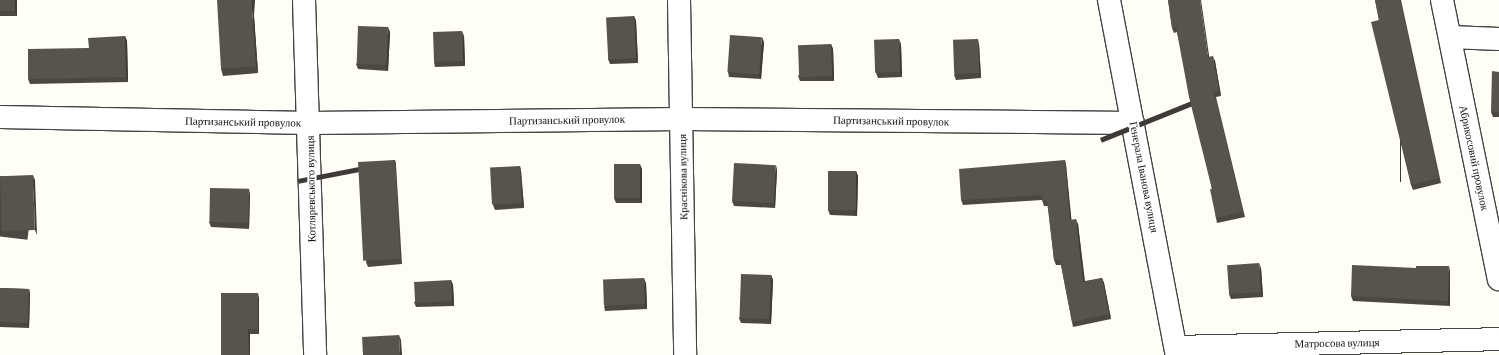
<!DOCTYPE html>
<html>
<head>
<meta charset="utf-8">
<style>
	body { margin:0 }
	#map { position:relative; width:1499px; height:355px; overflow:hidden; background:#fefdf6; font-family:"Crimson Pro",serif }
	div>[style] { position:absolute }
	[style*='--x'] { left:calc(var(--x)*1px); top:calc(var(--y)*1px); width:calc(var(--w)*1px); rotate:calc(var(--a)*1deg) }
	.roads { filter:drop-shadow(1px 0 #444) drop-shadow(-1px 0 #444) drop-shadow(0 1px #444) drop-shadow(0 -1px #444) }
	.minor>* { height:22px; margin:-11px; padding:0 11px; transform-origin:11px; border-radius:11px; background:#fff }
	.wall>* { inset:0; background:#4d4743; transform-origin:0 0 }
	.shaded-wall>* { inset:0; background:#3e3a37; transform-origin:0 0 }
	.building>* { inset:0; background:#59534e; transform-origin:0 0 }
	span { translate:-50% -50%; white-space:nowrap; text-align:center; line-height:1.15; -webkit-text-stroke:4px #fff; paint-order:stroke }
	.street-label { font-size:11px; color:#111 }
</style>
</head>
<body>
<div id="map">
	<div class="roads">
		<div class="minor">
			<div style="--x:304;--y:0;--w:355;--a:88.2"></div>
			<div style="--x:679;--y:0;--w:355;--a:89"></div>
			<div style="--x:1109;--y:0;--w:361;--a:79.2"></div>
			<div style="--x:1442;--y:0;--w:285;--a:78.5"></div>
			<div style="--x:1450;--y:37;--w:49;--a:2.3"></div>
			<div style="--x:0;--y:117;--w:309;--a:1.1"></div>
			<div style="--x:309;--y:123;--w:374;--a:-0.6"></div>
			<div style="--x:683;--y:119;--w:450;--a:0.5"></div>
			<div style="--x:1176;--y:347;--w:323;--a:-1.4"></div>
		</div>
	</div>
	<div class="wall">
		<div style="left:0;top:0;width:17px;height:16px"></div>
		<div style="clip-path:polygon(1168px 0,1209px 57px,1215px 61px,1221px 96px,1216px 97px,1245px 217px,1217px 223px,1216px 218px,1212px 189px,1177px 32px,1174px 33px,1172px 28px)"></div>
		<div style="clip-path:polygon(1375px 0,1401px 0,1441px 183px,1413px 190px,1411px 185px)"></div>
		<div style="clip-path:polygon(254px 16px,258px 73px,223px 76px,221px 69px)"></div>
		<div style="clip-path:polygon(634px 16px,636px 21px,638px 63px,610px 64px,608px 59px)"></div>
		<div style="clip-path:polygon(390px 32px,388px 71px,358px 69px,356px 64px)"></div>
		<div style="clip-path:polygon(125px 36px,127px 41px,128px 82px,30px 84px,28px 79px,89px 48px)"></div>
		<div style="clip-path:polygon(464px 36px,465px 66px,435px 67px,434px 62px)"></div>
		<div style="clip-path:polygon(764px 42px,761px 79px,729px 77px,728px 72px)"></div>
		<div style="clip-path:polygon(831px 44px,833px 49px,834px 81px,800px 81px,798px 76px)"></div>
		<div style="clip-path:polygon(901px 44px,902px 77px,878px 78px,876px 73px)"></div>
		<div style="clip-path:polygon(979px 44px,981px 78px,956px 80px,954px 75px)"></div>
		<div style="clip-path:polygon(1499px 72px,1499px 117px,1493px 117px,1491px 112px)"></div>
		<div style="clip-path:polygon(395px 160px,396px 165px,402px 264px,368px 267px,366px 262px)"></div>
		<div style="clip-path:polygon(1065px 160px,1066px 165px,1071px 220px,1078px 224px,1085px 281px,1102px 278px,1104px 283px,1111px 319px,1073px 327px,1072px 322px,1061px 265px,1056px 265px,1054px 260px,1048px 206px,1044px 206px,1042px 200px,963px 205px,961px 200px)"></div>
		<div style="clip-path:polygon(520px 166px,521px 171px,524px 208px,495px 210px,493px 205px)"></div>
		<div style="clip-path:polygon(642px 169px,642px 203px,616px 203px,614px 198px)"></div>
		<div style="clip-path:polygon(777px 170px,775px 208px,734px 206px,732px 201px)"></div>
		<div style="clip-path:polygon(856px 171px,858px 176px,857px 216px,830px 215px,828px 210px)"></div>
		<div style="left:0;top:176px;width:35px;height:60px;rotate:7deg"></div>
		<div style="clip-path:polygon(250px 194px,249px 229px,211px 227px,209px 222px)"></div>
		<div style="clip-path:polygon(1261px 268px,1263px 297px,1231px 299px,1229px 294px)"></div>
		<div style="clip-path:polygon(1450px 271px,1450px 306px,1353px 301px,1351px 296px)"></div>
		<div style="clip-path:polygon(771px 275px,773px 280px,771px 324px,741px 323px,739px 318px)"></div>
		<div style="clip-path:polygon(451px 280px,453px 285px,454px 306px,416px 307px,414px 302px)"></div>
		<div style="clip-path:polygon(646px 283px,647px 309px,605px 311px,604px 306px)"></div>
		<div style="clip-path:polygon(0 288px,29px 289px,30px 294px,29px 328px,0 327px)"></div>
		<div style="clip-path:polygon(259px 298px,259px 334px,250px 334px,250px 355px,221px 355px)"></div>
	</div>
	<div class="shaded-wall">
		<div style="clip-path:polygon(15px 0,17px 0,17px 16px,15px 10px)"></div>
		<div style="clip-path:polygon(252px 0,255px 0,254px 16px,258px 73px,256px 66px,252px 9px)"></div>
		<div style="clip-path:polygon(1200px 0,1201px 0,1210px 62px,1208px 57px)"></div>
		<div style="left:1400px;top:0;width:1px;height:182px"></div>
		<div style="clip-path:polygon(634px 16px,636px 21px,638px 63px,636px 58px)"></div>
		<div style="clip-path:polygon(388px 27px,390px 32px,388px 71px,386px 66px)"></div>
		<div style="clip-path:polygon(462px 31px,464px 36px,465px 66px,463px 61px)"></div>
		<div style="clip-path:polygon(125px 36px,127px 41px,128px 82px,126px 77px)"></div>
		<div style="clip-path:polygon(762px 37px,764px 42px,761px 79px,759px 74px)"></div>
		<div style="clip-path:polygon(899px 39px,901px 44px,902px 77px,900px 72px)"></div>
		<div style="clip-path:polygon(978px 39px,979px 44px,981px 78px,979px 73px)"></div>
		<div style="clip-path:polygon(831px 44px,833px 49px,834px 81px,832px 76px)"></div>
		<div style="clip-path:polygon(1213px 56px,1215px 61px,1221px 96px,1219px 91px)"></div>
		<div style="left:1214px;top:92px;width:5px;height:123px;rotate:68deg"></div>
		<div style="left:395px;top:160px;width:5px;height:99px;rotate:79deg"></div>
		<div style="clip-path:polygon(1065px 160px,1066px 165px,1072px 225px,1070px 220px)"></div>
		<div style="clip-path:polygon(640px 164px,642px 169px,642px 203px,640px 198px)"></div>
		<div style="clip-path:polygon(776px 165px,777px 170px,775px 208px,774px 203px)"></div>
		<div style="clip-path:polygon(520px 166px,521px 171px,524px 208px,522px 203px)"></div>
		<div style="clip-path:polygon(856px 171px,858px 176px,857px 216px,855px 211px)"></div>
		<div style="clip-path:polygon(33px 175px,35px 180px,37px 235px,35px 230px)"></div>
		<div style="clip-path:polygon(249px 189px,250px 194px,249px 229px,248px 224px)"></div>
		<div style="clip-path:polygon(1076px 219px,1078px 224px,1085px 287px,1083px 282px)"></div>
		<div style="clip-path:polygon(1259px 263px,1261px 268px,1263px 297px,1261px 292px)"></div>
		<div style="clip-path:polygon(1449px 266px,1450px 271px,1450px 306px,1448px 301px)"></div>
		<div style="clip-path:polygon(771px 275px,773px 280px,771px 324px,769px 319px)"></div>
		<div style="clip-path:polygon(644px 278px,646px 283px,647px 309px,645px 304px)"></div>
		<div style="clip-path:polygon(1102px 278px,1104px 283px,1111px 319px,1109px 314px)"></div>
		<div style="clip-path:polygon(451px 280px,453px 285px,454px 306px,452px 301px)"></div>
		<div style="clip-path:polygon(29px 289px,30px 294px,29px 328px,27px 323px)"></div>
		<div style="clip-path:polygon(258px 293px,259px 298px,259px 334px,258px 329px)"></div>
		<div style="clip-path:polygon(248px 329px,250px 334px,250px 355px,249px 355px)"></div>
		<div style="clip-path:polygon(399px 335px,401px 340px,402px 355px,400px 355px)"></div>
	</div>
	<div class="building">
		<div style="left:0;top:0;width:15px;height:11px"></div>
		<div style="clip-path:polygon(217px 0,252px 0,252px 9px,256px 66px,221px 69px)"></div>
		<div style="clip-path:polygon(1168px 0,1200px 0,1208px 57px,1213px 56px,1219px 91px,1214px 92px,1243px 212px,1216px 218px,1210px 189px,1212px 189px,1189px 97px,1176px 27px,1172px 28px)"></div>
		<div style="clip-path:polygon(1375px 0,1400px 0,1439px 178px,1411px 185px,1371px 22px,1379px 20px)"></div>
		<div style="left:634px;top:16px;width:42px;height:28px;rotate:87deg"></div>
		<div style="left:358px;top:26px;width:30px;height:38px;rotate:2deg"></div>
		<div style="left:462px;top:31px;width:30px;height:29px;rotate:88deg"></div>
		<div style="left:730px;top:35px;width:32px;height:37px;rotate:4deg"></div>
		<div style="clip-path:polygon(125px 36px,126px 77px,28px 79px,28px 49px,89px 48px,88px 38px)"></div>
		<div style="left:899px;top:39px;width:33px;height:25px;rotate:88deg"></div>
		<div style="left:978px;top:39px;width:34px;height:25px;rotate:88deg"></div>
		<div style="left:831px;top:44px;width:32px;height:33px;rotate:88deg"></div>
		<div style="clip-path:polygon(1492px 71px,1499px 72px,1499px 112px,1491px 112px)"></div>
		<div style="left:395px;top:160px;width:99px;height:37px;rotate:87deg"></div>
		<div style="clip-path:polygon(1065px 160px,1070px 220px,1076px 219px,1083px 282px,1102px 278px,1109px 314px,1072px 322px,1060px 260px,1054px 260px,1047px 201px,1042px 201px,1042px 195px,961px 200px,959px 169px)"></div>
		<div style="left:734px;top:163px;width:42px;height:38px;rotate:3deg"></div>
		<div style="left:614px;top:164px;width:26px;height:34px"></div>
		<div style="left:520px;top:166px;width:37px;height:30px;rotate:87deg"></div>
		<div style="left:828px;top:171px;width:28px;height:39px"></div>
		<div style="left:33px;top:175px;width:55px;height:33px;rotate:88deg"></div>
		<div style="left:210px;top:188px;width:39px;height:34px;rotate:1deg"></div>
		<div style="left:1259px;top:263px;width:29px;height:32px;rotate:86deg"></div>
		<div style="clip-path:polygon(1352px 265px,1416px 268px,1416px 266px,1449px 266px,1448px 301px,1351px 296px)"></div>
		<div style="left:741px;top:274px;width:30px;height:44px;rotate:2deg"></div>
		<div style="left:644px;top:278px;width:26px;height:41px;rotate:88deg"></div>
		<div style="left:451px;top:280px;width:21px;height:37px;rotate:87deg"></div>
		<div style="left:0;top:288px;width:29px;height:34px;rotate:2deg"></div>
		<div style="clip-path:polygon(221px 293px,258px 293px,258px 329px,248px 329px,249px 355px,221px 355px)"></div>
		<div style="left:399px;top:335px;width:20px;height:37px;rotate:87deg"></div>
	</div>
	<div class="street-label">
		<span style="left:567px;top:120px;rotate:-1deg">Партизанський провулок</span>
		<span style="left:891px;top:121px;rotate:1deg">Партизанський провулок</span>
		<span style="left:243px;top:122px;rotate:1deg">Партизанський провулок</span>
		<span style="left:1474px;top:158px;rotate:78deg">Абрикосовий провулок</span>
		<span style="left:683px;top:177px;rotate:-91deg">Краснікова вулиця</span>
		<span style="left:1144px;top:177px;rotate:79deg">Генерала Іванова вулиця</span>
		<span style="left:311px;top:189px;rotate:-91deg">Котляревського вулиця</span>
		<span style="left:1337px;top:343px;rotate:-1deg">Матросова вулиця</span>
	</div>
</div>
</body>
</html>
